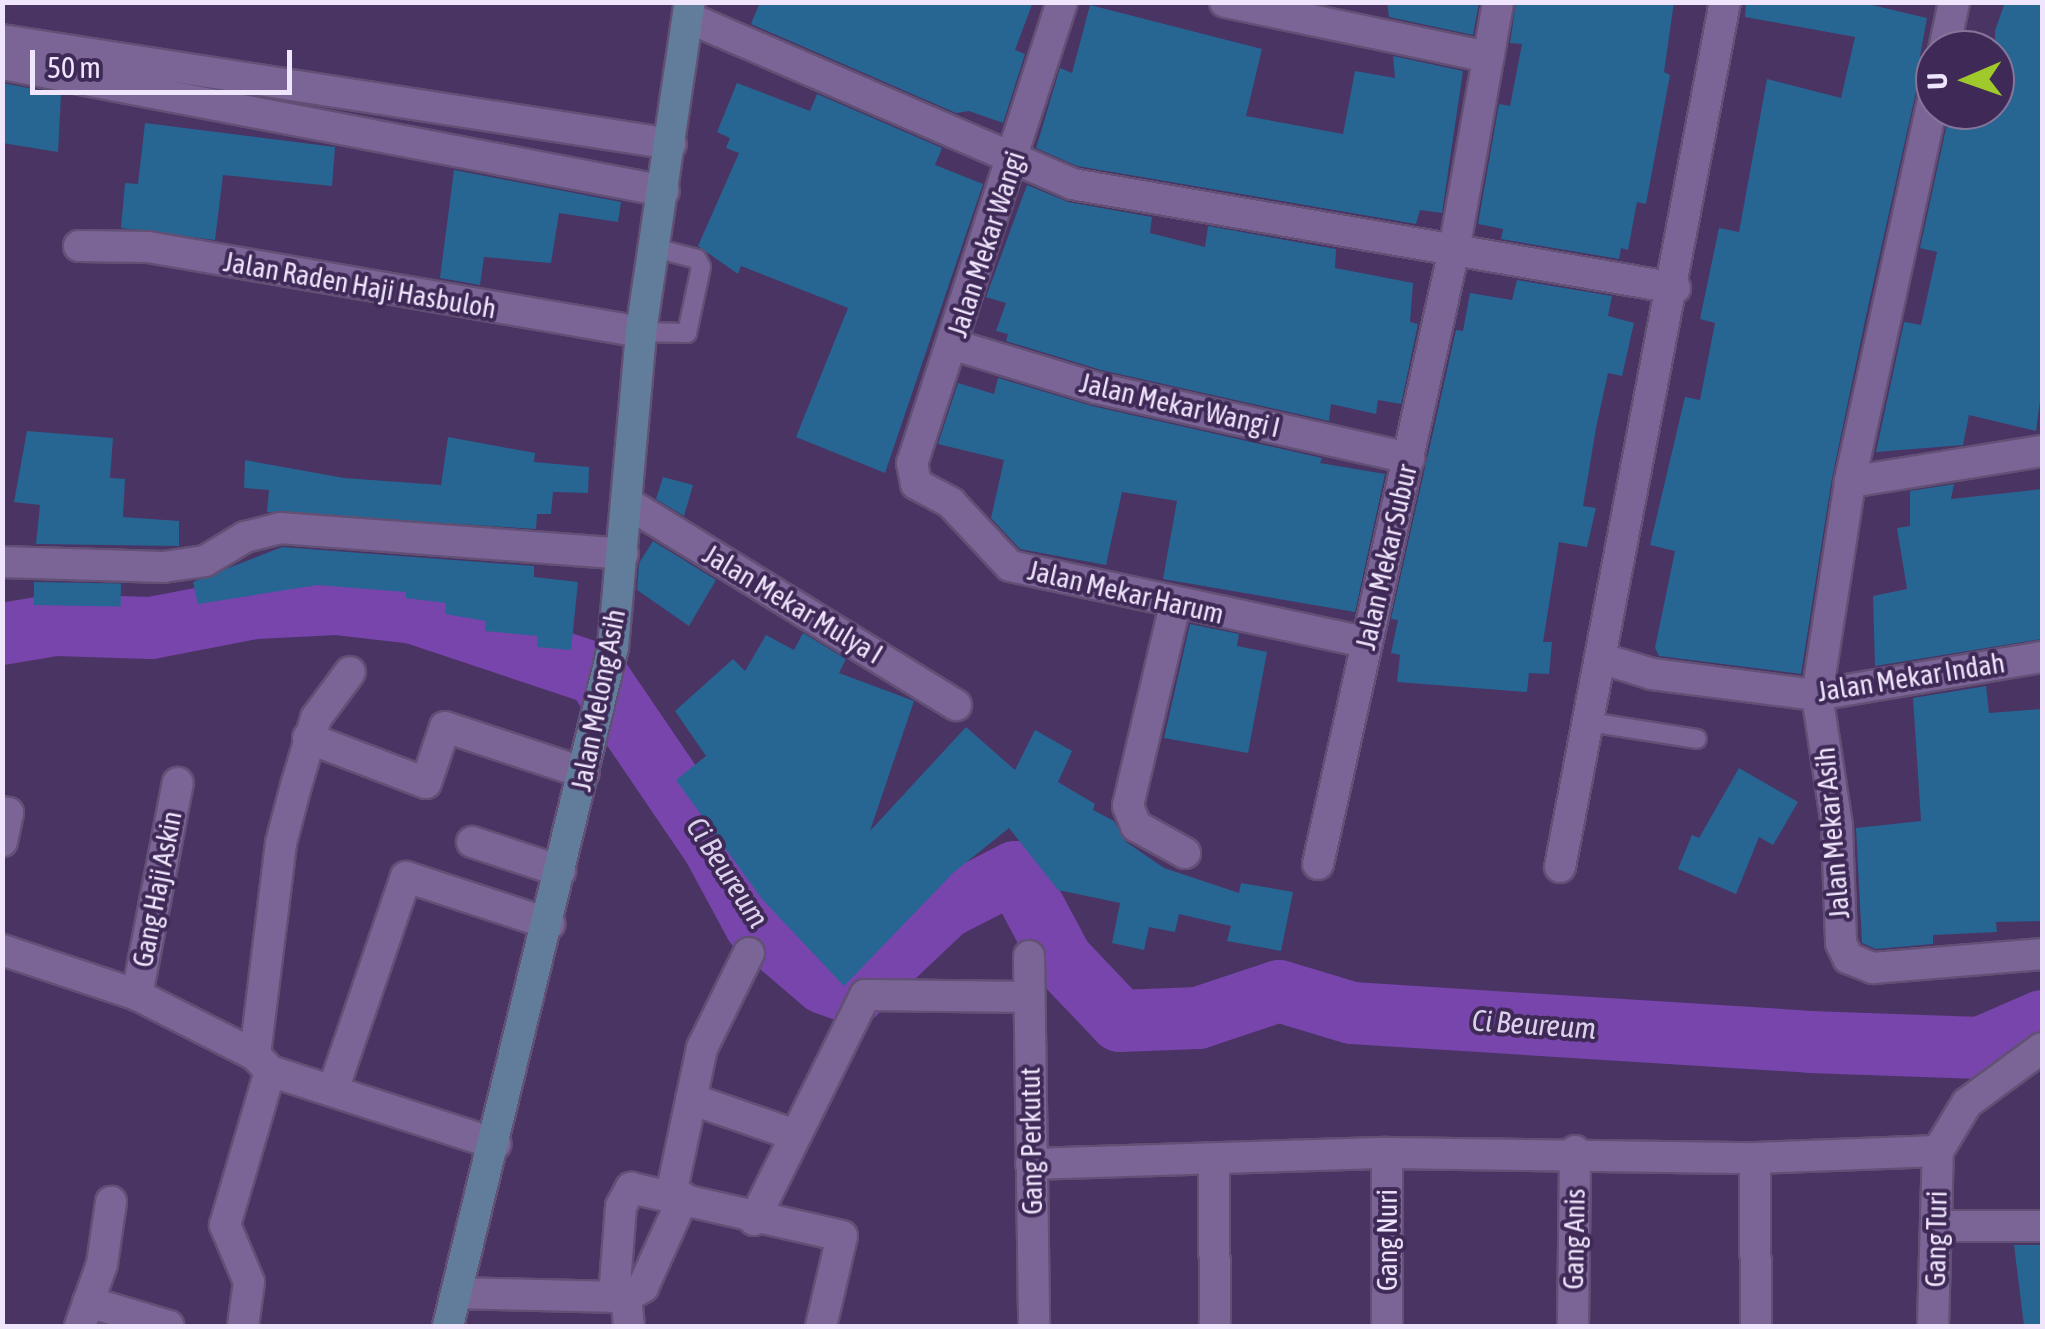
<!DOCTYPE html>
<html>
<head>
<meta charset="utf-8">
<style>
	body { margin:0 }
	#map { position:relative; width:2045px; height:1329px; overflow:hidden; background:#4a3463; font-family:"Asap Condensed",sans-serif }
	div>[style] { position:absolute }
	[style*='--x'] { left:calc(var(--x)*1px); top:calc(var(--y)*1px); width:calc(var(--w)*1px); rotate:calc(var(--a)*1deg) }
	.river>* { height:62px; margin:-31px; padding:0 31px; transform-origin:31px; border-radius:31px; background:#7745ab }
	.building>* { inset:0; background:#276592; transform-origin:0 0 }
	.roads { filter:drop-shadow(2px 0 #625075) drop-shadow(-2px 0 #625075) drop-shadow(0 2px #625075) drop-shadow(0 -2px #625075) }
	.lane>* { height:18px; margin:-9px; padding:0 9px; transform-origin:9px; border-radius:9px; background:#7b6597 }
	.street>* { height:30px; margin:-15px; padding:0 15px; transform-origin:15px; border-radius:15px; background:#7b6597 }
	.secondary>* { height:30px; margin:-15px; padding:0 15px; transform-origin:15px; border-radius:15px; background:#627d9c }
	span { translate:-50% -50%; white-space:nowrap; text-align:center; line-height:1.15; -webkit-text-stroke:8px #3f2a57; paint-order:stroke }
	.street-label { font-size:28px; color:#efe5fc }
	.water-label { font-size:30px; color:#dbd1eb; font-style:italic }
	.frame { position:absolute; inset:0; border:5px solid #efe5fc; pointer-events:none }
	.north { position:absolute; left:1915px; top:30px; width:100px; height:100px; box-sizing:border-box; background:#3f2a57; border:2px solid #857599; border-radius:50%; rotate:268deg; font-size:28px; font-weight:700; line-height:40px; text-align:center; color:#efe5fc }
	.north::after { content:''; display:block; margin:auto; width:35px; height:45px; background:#a0c92b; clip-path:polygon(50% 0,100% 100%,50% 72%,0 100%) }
	.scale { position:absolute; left:30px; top:50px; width:262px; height:45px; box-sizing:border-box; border:5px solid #efe5fc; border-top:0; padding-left:12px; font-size:30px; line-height:35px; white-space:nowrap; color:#efe5fc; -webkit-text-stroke:8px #3f2a57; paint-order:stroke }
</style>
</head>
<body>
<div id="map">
	<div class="river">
		<div style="--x:2;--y:634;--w:54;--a:-9.6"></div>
		<div style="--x:55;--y:625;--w:96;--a:1.8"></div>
		<div style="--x:151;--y:628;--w:106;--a:-10.9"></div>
		<div style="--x:255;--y:608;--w:81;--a:-2.8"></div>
		<div style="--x:336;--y:604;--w:79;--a:6.6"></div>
		<div style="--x:414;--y:613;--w:192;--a:18.5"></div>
		<div style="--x:596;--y:674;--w:208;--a:55.8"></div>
		<div style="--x:713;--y:846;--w:89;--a:61.7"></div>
		<div style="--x:755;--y:924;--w:91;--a:40.5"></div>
		<div style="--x:824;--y:983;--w:32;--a:20"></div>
		<div style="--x:854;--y:994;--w:125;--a:-43.4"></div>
		<div style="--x:945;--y:908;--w:79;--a:-27.2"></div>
		<div style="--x:1015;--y:872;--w:100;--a:61.9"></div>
		<div style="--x:1062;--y:960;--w:84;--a:46.4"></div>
		<div style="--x:1120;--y:1021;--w:78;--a:-2.2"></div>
		<div style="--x:1198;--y:1018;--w:85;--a:-18.4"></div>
		<div style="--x:1279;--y:991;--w:76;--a:16.8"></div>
		<div style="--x:1352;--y:1013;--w:459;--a:3.6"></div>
		<div style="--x:1810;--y:1042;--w:170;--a:2"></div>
		<div style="--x:1980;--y:1048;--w:68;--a:-23.5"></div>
	</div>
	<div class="building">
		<div style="clip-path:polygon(760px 2px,1033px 2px,1015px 50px,1025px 54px,1003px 123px,969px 111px,956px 113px,751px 24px)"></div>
		<div style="clip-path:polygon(1387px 2px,1479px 2px,1473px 35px,1389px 17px)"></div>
		<div style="clip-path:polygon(1516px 2px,1674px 2px,1664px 72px,1670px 75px,1646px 204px,1637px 202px,1628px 250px,1621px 248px,1619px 259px,1501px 239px,1503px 229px,1478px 224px,1499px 104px,1510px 106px,1522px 44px,1510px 43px)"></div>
		<div style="clip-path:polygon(1746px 2px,1859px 2px,1927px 18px,1920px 56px,1932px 64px,1917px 87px,1866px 316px,1832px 478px,1801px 674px,1659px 656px,1655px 648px,1675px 551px,1650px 545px,1685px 397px,1700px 400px,1715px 323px,1700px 319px,1719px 228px,1739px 232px,1767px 79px,1841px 98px,1855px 37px,1745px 17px)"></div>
		<div style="clip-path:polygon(2005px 2px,2042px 2px,2042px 386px,2036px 431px,1969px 415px,1963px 445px,1876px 452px,1904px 322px,1921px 325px,1937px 252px,1920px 248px,1950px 110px,1995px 110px,1995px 31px)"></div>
		<div style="clip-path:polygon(1090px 5px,1262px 49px,1246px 116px,1343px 134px,1355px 71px,1395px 78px,1393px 56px,1463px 71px,1442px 213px,1420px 210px,1416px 224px,1077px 166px,1036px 148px,1060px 68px,1072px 73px)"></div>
		<div style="clip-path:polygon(2px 83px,61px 94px,58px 152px,2px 143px)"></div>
		<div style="clip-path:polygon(737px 83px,810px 111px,817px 94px,942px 148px,935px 165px,983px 184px,885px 473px,796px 437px,848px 308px,741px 266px,738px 274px,698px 246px,739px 153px,726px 148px,730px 138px,717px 132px)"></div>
		<div style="clip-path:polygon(145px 123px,335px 147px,332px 186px,223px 175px,215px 240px,121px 228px,125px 183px,138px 184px)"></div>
		<div style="clip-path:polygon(454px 170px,621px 202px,618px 222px,559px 213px,551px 263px,484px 257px,480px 285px,440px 278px)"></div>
		<div style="clip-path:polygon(1027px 185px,1068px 202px,1152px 217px,1150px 233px,1205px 247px,1208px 226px,1336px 249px,1335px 268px,1413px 283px,1410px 322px,1418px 324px,1401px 404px,1378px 400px,1376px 414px,1331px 404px,1329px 421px,1101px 370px,1006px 341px,1008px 334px,996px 331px,1006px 303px,986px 297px)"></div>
		<div style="clip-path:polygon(1517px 280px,1612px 296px,1608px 316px,1634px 323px,1622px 376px,1608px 373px,1596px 428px,1583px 506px,1596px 508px,1587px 547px,1559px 542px,1543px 642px,1552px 642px,1549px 674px,1529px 673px,1527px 692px,1397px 682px,1400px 655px,1391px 653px,1398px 620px,1391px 619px,1456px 330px,1463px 331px,1470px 293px,1512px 300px)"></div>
		<div style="clip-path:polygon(998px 378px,1092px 406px,1322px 458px,1320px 463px,1385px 474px,1355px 612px,1163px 579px,1177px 501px,1122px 492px,1106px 565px,1020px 549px,991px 518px,1004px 460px,938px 444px,958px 383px,994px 394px)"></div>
		<div style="clip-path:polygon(27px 431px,113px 438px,110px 478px,125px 479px,123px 517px,179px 521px,179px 546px,36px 544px,40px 505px,14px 502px)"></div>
		<div style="clip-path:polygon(448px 437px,535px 453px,534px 462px,589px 467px,588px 493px,553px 492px,551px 514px,537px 514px,536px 529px,267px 512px,269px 490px,244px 488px,245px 460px,344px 478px,441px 485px)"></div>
		<div style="clip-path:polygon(663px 477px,693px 485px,684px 516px,656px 499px)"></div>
		<div style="clip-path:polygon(1954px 484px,1951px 499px,2042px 489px,2042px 639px,1875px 666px,1873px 596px,1907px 589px,1897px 528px,1910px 526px,1910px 491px)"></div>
		<div style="clip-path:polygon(653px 541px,716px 580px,689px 626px,637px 590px,639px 563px)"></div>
		<div style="clip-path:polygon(282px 547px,534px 566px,534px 577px,578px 582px,571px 650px,537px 647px,538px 636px,485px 631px,486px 621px,445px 614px,446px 603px,406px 598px,406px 592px,317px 585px,198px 604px,193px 582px)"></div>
		<div style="left:34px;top:582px;width:87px;height:23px;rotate:1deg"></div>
		<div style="clip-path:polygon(1190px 624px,1239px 634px,1237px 646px,1267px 652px,1248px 753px,1164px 738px)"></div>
		<div style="clip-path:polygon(803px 633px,846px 659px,839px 673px,914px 701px,870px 831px,966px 727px,1015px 770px,1035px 730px,1072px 751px,1058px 782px,1095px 804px,1093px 810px,1114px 821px,1126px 842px,1164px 868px,1239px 893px,1241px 883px,1293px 892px,1281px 951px,1227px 941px,1231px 926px,1179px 914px,1175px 932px,1149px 927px,1144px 950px,1112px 943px,1120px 903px,1058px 890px,1009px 828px,953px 873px,844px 986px,762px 899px,676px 780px,706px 756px,675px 711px,733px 659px,745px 671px,766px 635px,794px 650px)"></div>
		<div style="clip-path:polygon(1986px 686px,1989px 713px,2042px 709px,2042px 921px,1996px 922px,1997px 932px,1933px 935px,1933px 944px,1876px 949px,1862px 943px,1856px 828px,1921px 821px,1913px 698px)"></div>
		<div style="clip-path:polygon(1739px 768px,1798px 802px,1773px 845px,1759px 837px,1736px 894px,1678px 869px,1692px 835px,1699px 838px)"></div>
		<div style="clip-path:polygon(2014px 1245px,2042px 1245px,2042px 1325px,2024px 1326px)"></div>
	</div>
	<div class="roads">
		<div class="lane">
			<div style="--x:641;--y:332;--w:46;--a:1.2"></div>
			<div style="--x:687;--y:333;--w:67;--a:-78"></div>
			<div style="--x:701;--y:267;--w:9;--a:-117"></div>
			<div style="--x:697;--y:259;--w:43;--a:-165.3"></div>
			<div style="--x:1589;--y:722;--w:109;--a:8.9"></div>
		</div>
		<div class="street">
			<div style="--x:1062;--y:2;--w:485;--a:108"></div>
			<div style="--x:912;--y:463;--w:21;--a:79"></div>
			<div style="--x:916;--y:484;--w:40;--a:28"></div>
			<div style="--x:951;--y:503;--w:86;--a:46.9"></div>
			<div style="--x:1010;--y:566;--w:364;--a:12.1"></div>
			<div style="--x:1225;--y:2;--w:269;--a:11.8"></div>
			<div style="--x:689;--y:18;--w:417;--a:23.4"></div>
			<div style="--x:1072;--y:184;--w:612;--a:9.79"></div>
			<div style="--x:2;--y:40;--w:677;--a:8.84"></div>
			<div style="--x:1944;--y:50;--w:49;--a:-78.2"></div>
			<div style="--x:2;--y:64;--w:674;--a:10.86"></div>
			<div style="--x:1935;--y:91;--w:400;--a:102.3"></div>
			<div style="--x:1850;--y:482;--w:216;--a:98.8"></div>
			<div style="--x:1817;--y:695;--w:133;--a:81.3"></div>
			<div style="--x:1837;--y:826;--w:117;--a:88"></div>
			<div style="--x:1841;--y:943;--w:17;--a:65"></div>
			<div style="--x:1848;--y:958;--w:27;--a:22"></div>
			<div style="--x:1873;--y:968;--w:170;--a:-4.7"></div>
			<div style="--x:79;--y:246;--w:69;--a:0.8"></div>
			<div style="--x:148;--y:247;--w:500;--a:9.78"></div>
			<div style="--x:954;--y:345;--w:148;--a:16.8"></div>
			<div style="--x:1096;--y:388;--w:321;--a:12.6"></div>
			<div style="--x:1850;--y:482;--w:194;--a:-9.2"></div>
			<div style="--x:629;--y:504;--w:384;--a:31.6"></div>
			<div style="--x:2;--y:562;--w:161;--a:1.8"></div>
			<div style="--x:163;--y:567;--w:42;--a:-8.1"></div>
			<div style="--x:205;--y:561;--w:47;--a:-31"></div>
			<div style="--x:245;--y:537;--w:36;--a:-14"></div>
			<div style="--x:280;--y:528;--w:344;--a:4.3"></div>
			<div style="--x:1175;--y:605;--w:206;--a:103.2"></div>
			<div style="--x:1128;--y:806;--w:22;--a:68"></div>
			<div style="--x:1136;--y:826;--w:56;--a:28.9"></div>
			<div style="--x:1603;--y:659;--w:51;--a:17"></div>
			<div style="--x:1652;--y:674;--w:166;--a:7.3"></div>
			<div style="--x:1817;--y:695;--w:228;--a:-9.6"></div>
			<div style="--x:308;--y:738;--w:126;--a:20.9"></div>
			<div style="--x:426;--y:783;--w:59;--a:-71.3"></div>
			<div style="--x:445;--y:727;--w:146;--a:18.3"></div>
			<div style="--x:2;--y:812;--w:6;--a:9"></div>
			<div style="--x:8;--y:813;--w:29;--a:102"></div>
			<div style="--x:472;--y:842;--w:93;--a:18.2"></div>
			<div style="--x:1318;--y:864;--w:629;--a:-77.51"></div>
			<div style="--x:1454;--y:250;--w:252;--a:-79.9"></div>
			<div style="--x:1560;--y:867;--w:881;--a:-79.2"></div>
			<div style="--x:2;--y:950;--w:142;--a:18.4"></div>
			<div style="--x:137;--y:995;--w:132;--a:27"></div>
			<div style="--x:255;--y:1055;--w:22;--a:47"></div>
			<div style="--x:270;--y:1071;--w:237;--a:17.9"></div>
			<div style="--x:1029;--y:956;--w:370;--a:89.2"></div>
			<div style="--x:137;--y:995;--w:216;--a:-79.1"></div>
			<div style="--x:255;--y:1055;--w:214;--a:-83"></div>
			<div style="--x:281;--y:843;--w:59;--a:-75.3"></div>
			<div style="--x:296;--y:786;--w:71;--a:-73.6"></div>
			<div style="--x:316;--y:718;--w:57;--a:-53.5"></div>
			<div style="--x:333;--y:1090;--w:225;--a:-71.1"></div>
			<div style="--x:406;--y:877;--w:151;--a:18.1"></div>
			<div style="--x:691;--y:1099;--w:107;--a:19.1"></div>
			<div style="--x:1938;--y:1151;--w:56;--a:-58.9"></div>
			<div style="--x:1967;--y:1103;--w:93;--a:-36.3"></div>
			<div style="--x:1387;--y:1153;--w:173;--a:90"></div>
			<div style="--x:1755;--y:1158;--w:168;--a:89.7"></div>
			<div style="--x:1214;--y:1159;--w:167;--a:89.7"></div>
			<div style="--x:1031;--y:1164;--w:356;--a:-1.8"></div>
			<div style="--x:1387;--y:1153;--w:368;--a:0.8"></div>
			<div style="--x:1755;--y:1158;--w:183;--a:-2.2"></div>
			<div style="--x:671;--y:1195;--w:150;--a:-78.1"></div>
			<div style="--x:702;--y:1048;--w:106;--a:-63.7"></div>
			<div style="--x:754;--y:1220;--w:251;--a:-63.7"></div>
			<div style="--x:865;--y:995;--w:164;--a:0.7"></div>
			<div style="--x:1936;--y:1226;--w:106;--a:0"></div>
			<div style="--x:458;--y:1293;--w:168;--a:1.4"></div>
			<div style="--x:614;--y:1297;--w:91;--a:-85.6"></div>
			<div style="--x:621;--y:1206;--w:21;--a:-61"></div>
			<div style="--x:631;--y:1188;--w:216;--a:12.8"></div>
			<div style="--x:842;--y:1236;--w:92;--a:103.1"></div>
			<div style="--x:88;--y:1302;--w:84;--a:16.5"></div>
			<div style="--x:80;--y:1326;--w:66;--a:-70.5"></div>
			<div style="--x:102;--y:1264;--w:63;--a:-81.7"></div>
			<div style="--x:243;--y:1326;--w:44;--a:-82.2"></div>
			<div style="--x:249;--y:1282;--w:62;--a:-112.8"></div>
			<div style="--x:225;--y:1225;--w:160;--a:-73.7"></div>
			<div style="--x:629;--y:1326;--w:29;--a:-96"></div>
			<div style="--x:626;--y:1297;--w:20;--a:-30"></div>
			<div style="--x:643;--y:1287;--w:98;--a:-65.8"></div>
			<div style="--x:1573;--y:1326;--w:175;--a:-89.3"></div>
			<div style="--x:1933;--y:1326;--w:175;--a:-88.4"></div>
		</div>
		<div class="secondary">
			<div style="--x:448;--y:1326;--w:699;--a:-76.34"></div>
			<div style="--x:613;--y:647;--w:316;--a:-84.9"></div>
			<div style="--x:641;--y:332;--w:334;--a:-81.6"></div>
		</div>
	</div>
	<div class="street-label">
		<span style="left:986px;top:244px;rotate:-72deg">Jalan Mekar Wangi</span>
		<span style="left:360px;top:285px;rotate:10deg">Jalan Raden Haji Hasbuloh</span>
		<span style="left:1180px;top:405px;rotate:13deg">Jalan Mekar Wangi I</span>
		<span style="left:1386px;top:557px;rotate:-77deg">Jalan Mekar Subur</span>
		<span style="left:1126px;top:592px;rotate:13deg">Jalan Mekar Harum</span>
		<span style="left:793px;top:604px;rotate:31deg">Jalan Mekar Mulya I</span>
		<span style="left:1911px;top:677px;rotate:-9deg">Jalan Mekar Indah</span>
		<span style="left:598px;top:700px;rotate:-79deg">Jalan Melong Asih</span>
		<span style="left:1832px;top:833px;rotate:-95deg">Jalan Mekar Asih</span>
		<span style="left:157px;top:889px;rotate:-79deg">Gang Haji Askin</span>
		<span style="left:1031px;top:1141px;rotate:-91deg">Gang Perkutut</span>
		<span style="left:1574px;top:1239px;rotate:-89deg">Gang Anis</span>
		<span style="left:1936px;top:1239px;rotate:-89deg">Gang Turi</span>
		<span style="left:1387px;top:1240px;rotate:-90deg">Gang Nuri</span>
	</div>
	<div class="water-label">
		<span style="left:728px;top:872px;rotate:57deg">Ci Beureum</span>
		<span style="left:1534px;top:1024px;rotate:4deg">Ci Beureum</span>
	</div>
	<div class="frame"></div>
	<div class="north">U</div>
	<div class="scale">50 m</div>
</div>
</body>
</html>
